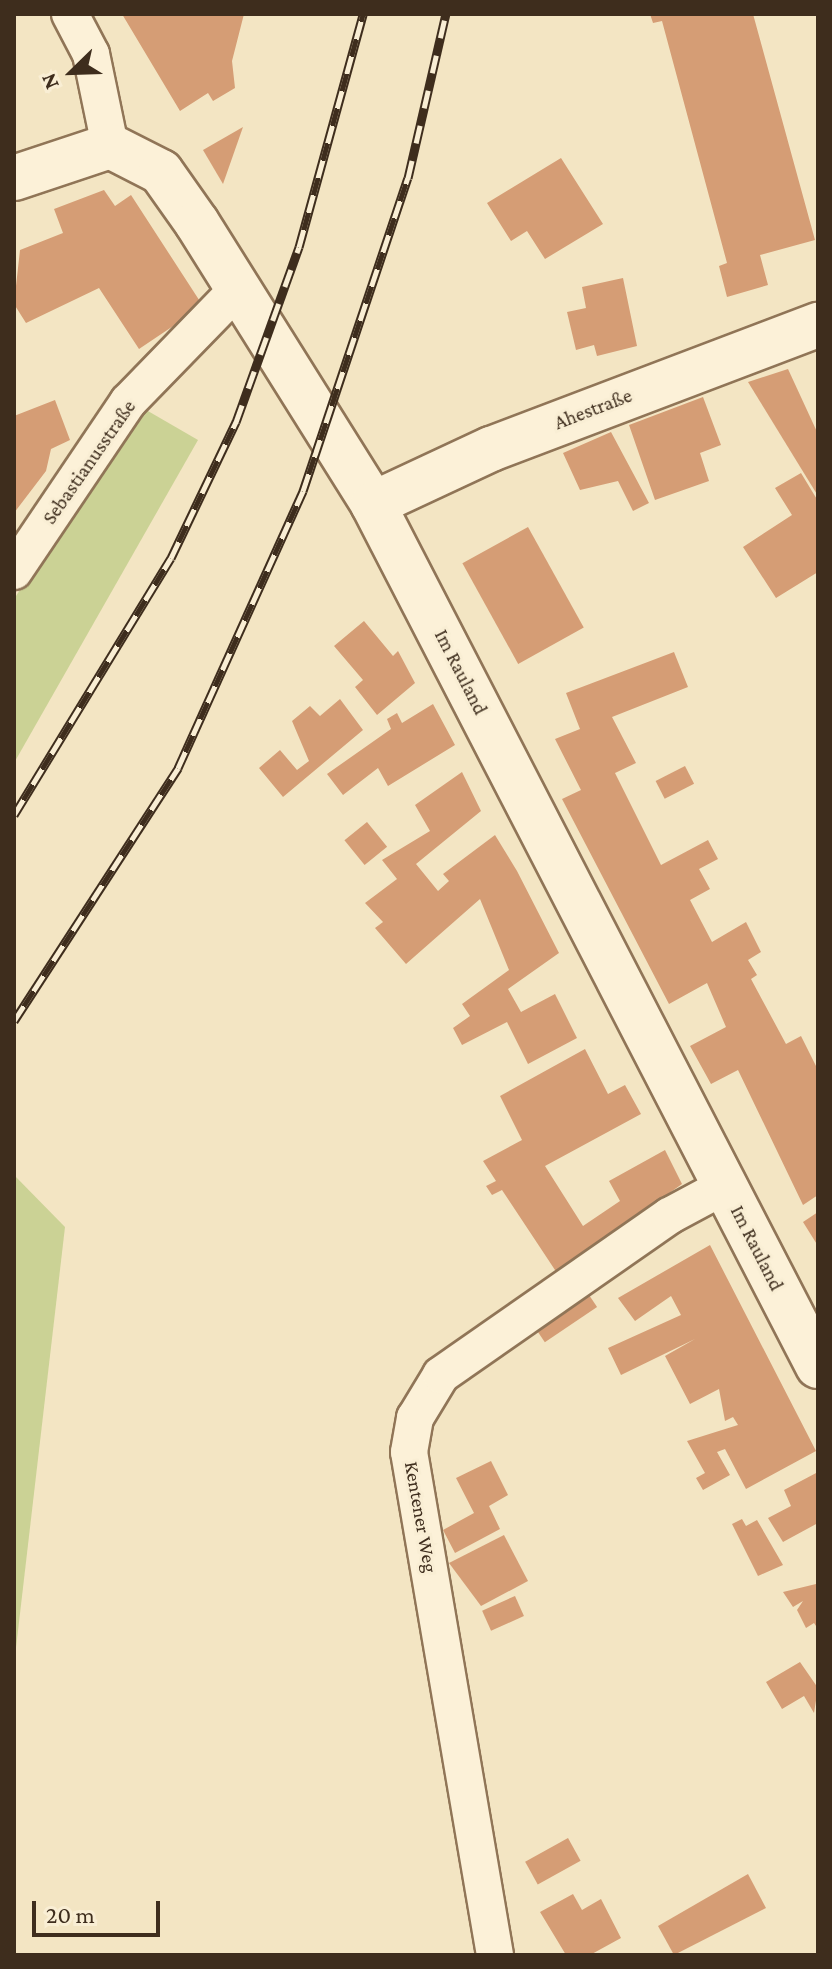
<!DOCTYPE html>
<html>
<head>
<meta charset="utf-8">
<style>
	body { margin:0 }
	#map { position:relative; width:832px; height:1969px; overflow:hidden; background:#f3e5c3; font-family:"Crimson Pro",serif }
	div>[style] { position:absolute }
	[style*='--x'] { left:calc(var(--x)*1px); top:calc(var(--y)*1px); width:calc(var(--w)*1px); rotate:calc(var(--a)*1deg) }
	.green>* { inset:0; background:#cbd295 }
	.building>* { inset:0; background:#d59d75; transform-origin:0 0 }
	.roads { filter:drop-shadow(2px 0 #907557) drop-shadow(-2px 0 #907557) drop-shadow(0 2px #907557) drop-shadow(0 -2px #907557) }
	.street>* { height:36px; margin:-18px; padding:0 18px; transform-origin:18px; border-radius:18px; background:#fcf1d8 }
	.secondary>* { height:44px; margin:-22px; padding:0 22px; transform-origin:22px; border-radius:22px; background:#fcf1d8 }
	.rail>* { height:9px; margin-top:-4.5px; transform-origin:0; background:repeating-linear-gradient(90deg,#f9eed4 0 18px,#3e2d1d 0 36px); box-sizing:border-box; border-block:2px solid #3e2d1d }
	span { translate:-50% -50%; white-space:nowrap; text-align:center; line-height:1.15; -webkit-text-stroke:6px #f9eed4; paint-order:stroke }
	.street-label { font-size:20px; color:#3e2d1d }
	.frame { position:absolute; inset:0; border:16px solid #3e2d1d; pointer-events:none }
	.north { position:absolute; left:32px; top:32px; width:80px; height:80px; -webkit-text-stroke:6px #f9eed4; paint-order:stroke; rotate:247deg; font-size:22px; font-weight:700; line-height:32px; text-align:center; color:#3e2d1d }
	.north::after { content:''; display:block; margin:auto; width:28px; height:36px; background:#3e2d1d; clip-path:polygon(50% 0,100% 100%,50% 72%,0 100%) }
	.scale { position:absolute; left:32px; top:1901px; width:128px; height:36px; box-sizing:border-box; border:4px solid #3e2d1d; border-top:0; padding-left:10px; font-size:24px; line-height:28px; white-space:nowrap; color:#3e2d1d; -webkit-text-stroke:6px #f9eed4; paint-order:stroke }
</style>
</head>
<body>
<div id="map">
	<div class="green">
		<div style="clip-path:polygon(141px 407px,198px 440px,14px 763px,14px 599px)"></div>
		<div style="clip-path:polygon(14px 1175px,65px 1227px,14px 1665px)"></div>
	</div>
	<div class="building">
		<div style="clip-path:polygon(122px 14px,244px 14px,232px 61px,235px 88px,213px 101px,208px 93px,180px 111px)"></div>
		<div style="clip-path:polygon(650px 14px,753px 14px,815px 240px,760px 255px,768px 285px,727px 297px,719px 266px,727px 263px,662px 21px,653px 23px)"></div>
		<div style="clip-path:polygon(243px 127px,223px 184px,203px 150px)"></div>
		<div style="clip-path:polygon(561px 158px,603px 224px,545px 259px,527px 231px,511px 241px,487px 203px)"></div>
		<div style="clip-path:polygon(104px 190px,115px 206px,131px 195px,203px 306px,139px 349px,99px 288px,26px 323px,14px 304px,20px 250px,63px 233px,54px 209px)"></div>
		<div style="clip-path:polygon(623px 278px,637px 346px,597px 356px,594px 345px,576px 350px,567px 312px,586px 308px,582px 287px)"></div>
		<div style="clip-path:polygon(788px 369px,818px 434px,818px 496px,748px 382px)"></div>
		<div style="clip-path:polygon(703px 397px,721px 445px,700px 453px,709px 481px,655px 500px,629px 425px)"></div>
		<div style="clip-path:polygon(55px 400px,70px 440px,51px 449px,46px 471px,14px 513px,14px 416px)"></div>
		<div style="clip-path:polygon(611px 432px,649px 503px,633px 511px,618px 481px,580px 490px,563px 453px)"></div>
		<div style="clip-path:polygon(801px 473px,818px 501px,818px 572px,776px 598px,743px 547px,792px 515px,775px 488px)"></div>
		<div style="left:528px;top:527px;width:115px;height:75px;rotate:61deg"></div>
		<div style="clip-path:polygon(364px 621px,393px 656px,398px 651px,415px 683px,377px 715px,355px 687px,363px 680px,334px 646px)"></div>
		<div style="clip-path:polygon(674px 652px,688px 687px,612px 717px,636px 763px,615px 773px,661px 865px,708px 840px,718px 859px,699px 869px,710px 889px,690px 900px,712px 942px,746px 922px,761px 952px,748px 960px,757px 975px,751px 979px,786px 1044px,801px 1036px,818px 1070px,818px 1195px,803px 1205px,738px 1070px,711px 1084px,690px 1046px,726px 1027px,707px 983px,669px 1004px,562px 799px,581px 790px,555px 739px,580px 729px,566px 693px)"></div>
		<div style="clip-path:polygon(340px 699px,363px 730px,283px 797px,259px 768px,280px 750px,297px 770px,309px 761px,292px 721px,310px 706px,320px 716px)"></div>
		<div style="clip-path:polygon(433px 704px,455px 745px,388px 786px,378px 768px,343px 795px,327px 774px,391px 729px,387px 719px,397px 713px,402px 723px)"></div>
		<div style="left:685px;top:766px;width:20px;height:33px;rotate:63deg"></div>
		<div style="clip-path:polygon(462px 772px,481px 811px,416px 864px,438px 891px,449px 881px,443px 874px,495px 835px,517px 871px,559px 953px,508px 989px,521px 1012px,555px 994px,577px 1038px,528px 1064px,507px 1022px,462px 1045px,453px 1028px,470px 1016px,462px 1004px,509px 970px,480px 899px,406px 964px,375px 928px,383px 922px,365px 903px,397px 879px,382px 860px,430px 831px,415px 805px)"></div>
		<div style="left:367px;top:822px;width:32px;height:29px;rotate:51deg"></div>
		<div style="clip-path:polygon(585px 1049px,608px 1094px,625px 1085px,641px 1114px,545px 1166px,583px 1226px,620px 1201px,609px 1181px,665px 1150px,682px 1184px,557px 1273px,502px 1190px,492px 1195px,486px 1186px,496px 1181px,483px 1161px,522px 1140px,500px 1096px)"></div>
		<div style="clip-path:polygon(818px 1212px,818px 1246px,803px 1222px)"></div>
		<div style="clip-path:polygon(710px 1245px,816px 1451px,746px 1489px,725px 1449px,717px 1452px,730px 1475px,703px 1490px,696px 1478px,705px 1473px,687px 1441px,738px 1425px,733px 1417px,725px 1421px,719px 1389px,690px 1404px,665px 1356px,695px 1339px,621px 1375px,608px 1348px,681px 1315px,671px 1296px,635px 1321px,618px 1298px)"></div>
		<div style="left:587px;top:1292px;width:18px;height:63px;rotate:56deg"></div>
		<div style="clip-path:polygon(491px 1461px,508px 1495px,489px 1506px,500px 1529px,455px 1553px,443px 1530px,474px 1513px,456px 1478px)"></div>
		<div style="clip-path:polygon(818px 1472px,818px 1523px,783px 1542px,768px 1518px,791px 1506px,784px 1490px)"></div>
		<div style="clip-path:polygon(742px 1519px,746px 1526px,757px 1520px,783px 1565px,758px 1576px,732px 1524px)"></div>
		<div style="clip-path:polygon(504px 1535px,528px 1581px,481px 1606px,449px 1563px)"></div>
		<div style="clip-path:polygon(816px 1584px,818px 1589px,818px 1629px,814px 1623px,806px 1628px,797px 1610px,803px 1601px,793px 1607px,783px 1592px)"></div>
		<div style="left:515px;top:1596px;width:22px;height:36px;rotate:66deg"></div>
		<div style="clip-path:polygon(800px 1662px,818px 1688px,814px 1713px,804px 1696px,782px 1709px,766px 1682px)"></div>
		<div style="left:568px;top:1838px;width:26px;height:49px;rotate:61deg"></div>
		<div style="clip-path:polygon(748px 1874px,766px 1908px,674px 1955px,658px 1926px)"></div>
		<div style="clip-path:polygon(573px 1894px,582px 1910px,601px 1899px,621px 1938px,590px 1955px,566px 1955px,540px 1912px)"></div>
	</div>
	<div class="roads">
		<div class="street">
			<div style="--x:70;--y:14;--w:45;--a:62.3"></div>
			<div style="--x:91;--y:54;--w:94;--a:78.3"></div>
			<div style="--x:14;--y:571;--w:204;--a:-56"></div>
			<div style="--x:128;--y:402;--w:156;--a:-45.8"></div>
			<div style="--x:495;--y:1955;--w:510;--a:-99.7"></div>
			<div style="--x:409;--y:1452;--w:35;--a:-80"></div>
			<div style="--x:415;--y:1418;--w:50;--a:-58.8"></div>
			<div style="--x:441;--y:1375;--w:278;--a:-34.9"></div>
			<div style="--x:669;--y:1216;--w:64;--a:-28.2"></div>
		</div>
		<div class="secondary">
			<div style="--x:14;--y:178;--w:101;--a:-18.4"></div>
			<div style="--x:110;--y:146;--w:57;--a:27"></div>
			<div style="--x:161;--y:172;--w:62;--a:54.8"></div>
			<div style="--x:197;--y:223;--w:332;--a:57.9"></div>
			<div style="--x:373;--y:504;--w:970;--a:62.7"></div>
			<div style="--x:373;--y:504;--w:130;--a:-25"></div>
			<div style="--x:491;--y:449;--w:350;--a:-20.8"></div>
		</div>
	</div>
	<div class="rail">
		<div style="--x:14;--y:815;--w:301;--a:-58.6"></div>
		<div style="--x:171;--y:558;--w:151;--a:-64.5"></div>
		<div style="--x:236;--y:422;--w:186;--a:-70.2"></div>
		<div style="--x:299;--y:247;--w:242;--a:-74.6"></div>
		<div style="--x:14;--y:1021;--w:302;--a:-57"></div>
		<div style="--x:178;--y:768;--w:304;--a:-65.7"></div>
		<div style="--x:303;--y:491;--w:330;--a:-71.5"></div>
		<div style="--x:408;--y:178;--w:168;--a:-77"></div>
	</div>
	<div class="street-label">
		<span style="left:593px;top:409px;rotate:-21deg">Ahestraße</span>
		<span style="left:89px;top:462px;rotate:-55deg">Sebastianusstraße</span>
		<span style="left:461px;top:672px;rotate:63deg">Im Rauland</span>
		<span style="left:757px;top:1248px;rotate:63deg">Im Rauland</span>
		<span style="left:421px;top:1517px;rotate:80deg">Kentener Weg</span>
	</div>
	<div class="frame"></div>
	<div class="north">N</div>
	<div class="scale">20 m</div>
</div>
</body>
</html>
